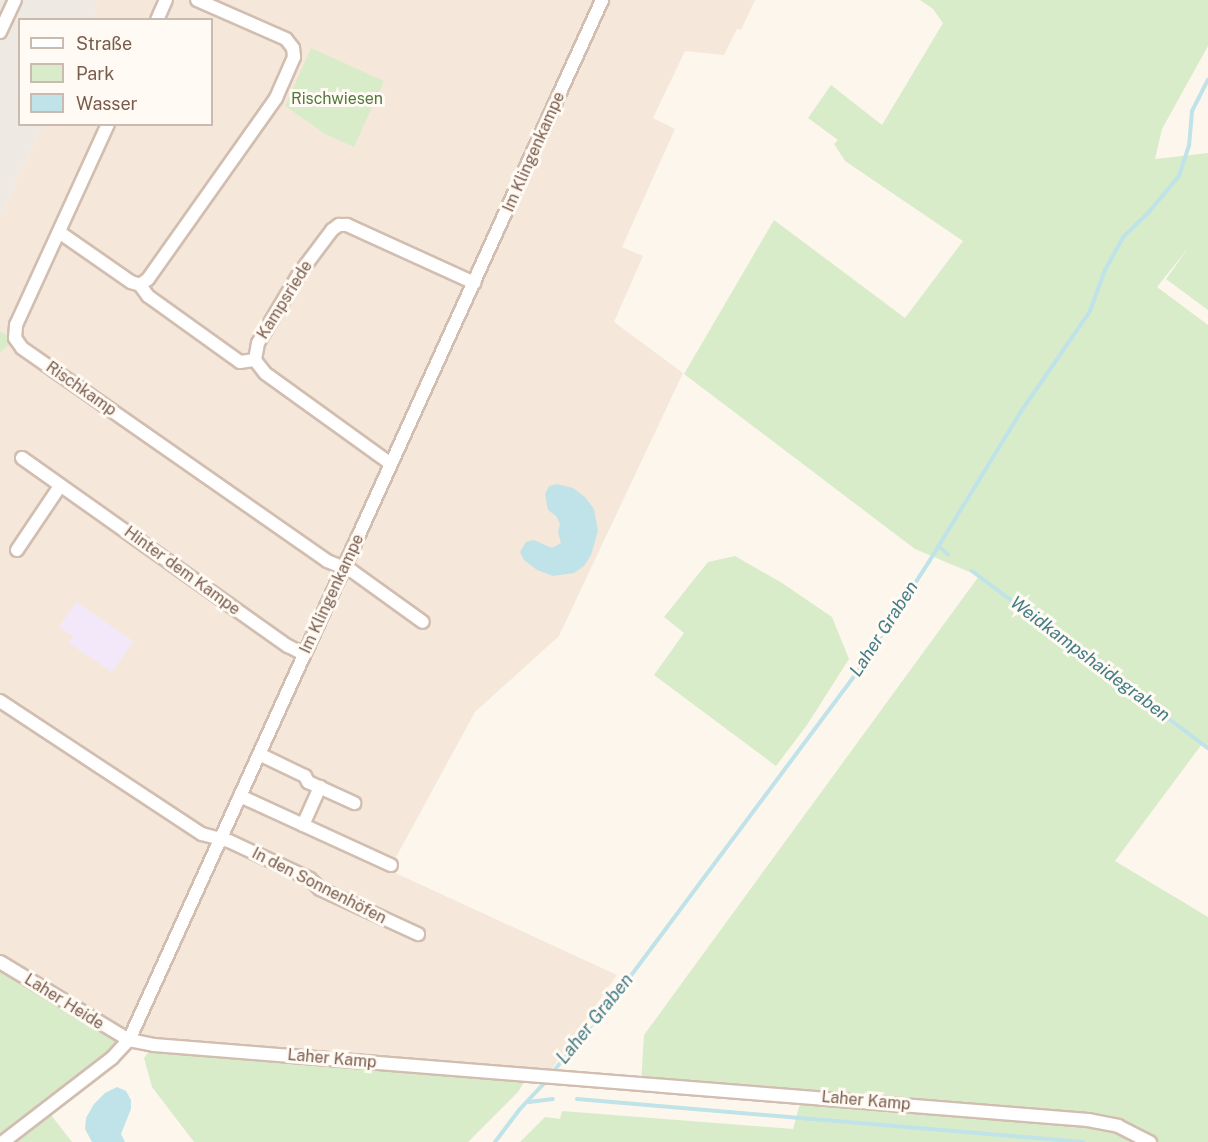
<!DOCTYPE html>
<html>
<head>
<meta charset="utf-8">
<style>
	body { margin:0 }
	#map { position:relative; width:1208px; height:1142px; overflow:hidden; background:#fdf6ec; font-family:"Public Sans",sans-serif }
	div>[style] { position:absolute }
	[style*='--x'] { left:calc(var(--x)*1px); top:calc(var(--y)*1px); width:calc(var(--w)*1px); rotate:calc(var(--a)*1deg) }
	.residential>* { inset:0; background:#f5e8da }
	.industrial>* { inset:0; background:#efe9e4 }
	.education>* { inset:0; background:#f3e8fa }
	.green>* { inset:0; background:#d8ecc9 }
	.water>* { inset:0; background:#bfe3e8 }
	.stream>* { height:4px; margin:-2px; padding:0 2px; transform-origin:2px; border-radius:2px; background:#bfe3e8 }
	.roads { filter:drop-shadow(2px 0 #d1beb0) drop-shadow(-2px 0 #d1beb0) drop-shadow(0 2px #d1beb0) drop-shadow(0 -2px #d1beb0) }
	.street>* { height:12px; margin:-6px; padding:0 6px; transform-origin:6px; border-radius:6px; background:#fff }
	span { translate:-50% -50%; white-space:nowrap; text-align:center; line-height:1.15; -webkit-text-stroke:6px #fffaf3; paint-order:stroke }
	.park-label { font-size:16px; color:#537a41 }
	.street-label { font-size:16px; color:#7a5c4d }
	.water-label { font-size:18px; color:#437c86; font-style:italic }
	.legend { position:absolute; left:18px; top:18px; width:195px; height:108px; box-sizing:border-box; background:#fffaf3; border:2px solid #cabbb1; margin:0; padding:8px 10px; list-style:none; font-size:18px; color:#7a5c4d }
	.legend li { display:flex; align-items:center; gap:12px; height:30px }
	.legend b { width:30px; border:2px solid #cabbb1 }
</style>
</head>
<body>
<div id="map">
	<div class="residential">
		<div style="clip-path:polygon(99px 0,755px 0,741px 30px,737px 29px,724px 55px,685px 51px,653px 118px,675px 129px,622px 247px,643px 256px,614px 322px,683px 373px,559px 636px,475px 712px,389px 870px,617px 975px,547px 1076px,129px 1040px,0 962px,0 217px,42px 125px,212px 124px,212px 20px,90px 19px)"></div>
	</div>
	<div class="industrial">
		<div style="clip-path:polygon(0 0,99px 0,90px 19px,20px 20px,20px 124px,42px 125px,0 217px)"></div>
	</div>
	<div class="education">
		<div style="clip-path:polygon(76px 602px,133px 641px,112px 672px,69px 643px,73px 636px,59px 627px)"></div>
	</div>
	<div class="green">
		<div style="clip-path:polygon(920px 0,1208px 0,1208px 46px,1162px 129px,1155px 159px,1208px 153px,1208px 310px,1166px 279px,1189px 247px,1157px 287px,1208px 325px,1208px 748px,1202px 744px,1115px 861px,1208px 917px,1208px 1142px,520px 1142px,545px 1117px,560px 1119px,562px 1111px,793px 1129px,802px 1096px,641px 1084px,644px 1035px,979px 576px,915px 549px,684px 374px,774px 220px,905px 318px,963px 241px,845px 161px,834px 144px,838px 140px,808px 118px,831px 85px,882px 125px,943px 23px,933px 9px)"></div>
		<div style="clip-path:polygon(311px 48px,384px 81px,354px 147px,325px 134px,285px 106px)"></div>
		<div style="clip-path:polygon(0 332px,15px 338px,0 353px)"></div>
		<div style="clip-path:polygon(735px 556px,782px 583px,832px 617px,849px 659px,807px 725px,776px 766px,654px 675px,684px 633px,664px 617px,708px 562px)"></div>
		<div style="clip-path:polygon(0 962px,129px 1040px,0 1139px)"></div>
		<div style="clip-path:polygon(150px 1050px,526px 1079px,518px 1092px,468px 1142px,194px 1142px,152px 1087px,144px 1058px)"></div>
		<div style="clip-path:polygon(51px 1115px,72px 1142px,16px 1142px)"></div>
	</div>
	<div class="water">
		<div style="clip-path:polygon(557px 484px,573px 488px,585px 497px,594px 509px,598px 531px,591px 555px,584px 566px,574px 573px,553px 576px,537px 570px,524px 560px,520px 552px,526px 542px,534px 540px,552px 548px,561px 543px,558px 532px,560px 524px,556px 516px,548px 510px,545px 494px,549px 486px)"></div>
		<div style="clip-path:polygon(117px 1087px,126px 1091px,131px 1100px,131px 1109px,121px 1134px,125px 1142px,92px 1142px,85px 1129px,86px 1118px,94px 1104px,105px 1093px)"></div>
	</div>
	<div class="stream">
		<div style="--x:938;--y:546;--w:13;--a:39"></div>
		<div style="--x:972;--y:571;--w:295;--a:36.9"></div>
		<div style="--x:552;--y:1073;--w:104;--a:-50.5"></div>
		<div style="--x:618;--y:993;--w:402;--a:-53.3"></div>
		<div style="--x:858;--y:671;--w:132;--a:-57"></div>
		<div style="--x:930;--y:560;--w:172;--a:-58.5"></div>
		<div style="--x:1020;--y:413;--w:124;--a:-55.5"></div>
		<div style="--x:1090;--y:311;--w:44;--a:-69.9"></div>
		<div style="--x:1105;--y:270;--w:38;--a:-61"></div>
		<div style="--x:1123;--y:237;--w:35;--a:-44"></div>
		<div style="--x:1148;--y:213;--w:48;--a:-50"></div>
		<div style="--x:1179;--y:176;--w:32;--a:-72"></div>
		<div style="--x:1189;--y:146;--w:35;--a:-85"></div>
		<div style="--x:1192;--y:111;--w:35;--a:-63"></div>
		<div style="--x:577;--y:1099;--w:508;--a:4.86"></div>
		<div style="--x:529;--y:1102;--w:24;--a:-7"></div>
		<div style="--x:495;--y:1142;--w:41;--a:-52.9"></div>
		<div style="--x:520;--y:1109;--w:41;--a:-47"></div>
	</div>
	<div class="roads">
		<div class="street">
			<div style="--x:157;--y:20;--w:22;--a:-66"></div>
			<div style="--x:0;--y:32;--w:35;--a:-65"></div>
			<div style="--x:108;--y:124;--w:221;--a:114.6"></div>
			<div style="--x:16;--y:325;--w:13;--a:94"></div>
			<div style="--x:15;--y:338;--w:12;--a:55"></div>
			<div style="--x:22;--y:348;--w:372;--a:34.9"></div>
			<div style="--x:327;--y:561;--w:27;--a:22"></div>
			<div style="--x:352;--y:571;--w:87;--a:35.7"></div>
			<div style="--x:59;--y:232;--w:88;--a:34.8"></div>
			<div style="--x:131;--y:282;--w:9;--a:18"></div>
			<div style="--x:140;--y:285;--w:14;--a:54"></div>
			<div style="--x:148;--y:296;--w:113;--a:35.7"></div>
			<div style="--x:240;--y:362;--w:15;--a:-8"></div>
			<div style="--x:140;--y:285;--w:10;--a:-37"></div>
			<div style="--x:148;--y:279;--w:222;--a:-54.7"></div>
			<div style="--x:276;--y:98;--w:45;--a:-66.3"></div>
			<div style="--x:294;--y:57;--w:9;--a:-96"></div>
			<div style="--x:293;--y:48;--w:11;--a:-128"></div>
			<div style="--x:286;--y:39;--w:97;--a:-156.3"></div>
			<div style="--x:22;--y:458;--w:326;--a:35.3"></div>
			<div style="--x:288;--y:646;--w:18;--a:27"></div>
			<div style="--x:391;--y:464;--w:155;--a:-144.2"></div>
			<div style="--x:265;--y:373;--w:16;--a:-128"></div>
			<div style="--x:255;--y:360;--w:17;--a:-80"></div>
			<div style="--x:258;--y:343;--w:80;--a:-59.3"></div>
			<div style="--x:299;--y:274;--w:55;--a:-53.1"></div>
			<div style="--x:332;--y:230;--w:9;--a:-36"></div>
			<div style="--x:339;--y:225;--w:8;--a:0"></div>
			<div style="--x:347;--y:225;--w:140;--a:24.5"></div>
			<div style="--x:17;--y:550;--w:77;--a:-56.1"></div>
			<div style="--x:0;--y:701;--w:242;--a:33.4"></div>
			<div style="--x:202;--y:834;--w:28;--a:15"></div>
			<div style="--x:229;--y:841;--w:89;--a:25.1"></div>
			<div style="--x:310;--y:879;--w:14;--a:45"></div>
			<div style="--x:320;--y:889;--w:108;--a:24.7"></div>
			<div style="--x:259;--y:754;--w:51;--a:25.6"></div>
			<div style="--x:305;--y:776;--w:7;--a:63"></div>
			<div style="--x:308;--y:782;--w:51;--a:24.5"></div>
			<div style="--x:240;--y:796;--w:166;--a:24.6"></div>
			<div style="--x:303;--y:825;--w:42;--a:-65.9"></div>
			<div style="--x:0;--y:962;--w:151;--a:31.2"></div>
			<div style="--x:129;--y:1040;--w:25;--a:11"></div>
			<div style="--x:154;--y:1045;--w:937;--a:4.59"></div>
			<div style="--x:1088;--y:1120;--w:31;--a:11"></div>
			<div style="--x:1118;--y:1126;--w:36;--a:27"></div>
			<div style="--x:3;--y:1142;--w:138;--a:-37.6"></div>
			<div style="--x:112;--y:1058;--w:25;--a:-47"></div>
			<div style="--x:129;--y:1040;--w:1143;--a:-65.54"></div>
		</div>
	</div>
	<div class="park-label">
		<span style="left:337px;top:99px">Rischwiesen</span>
	</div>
	<div class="street-label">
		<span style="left:534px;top:152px;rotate:-66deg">Im Klingenkampe</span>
		<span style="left:285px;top:300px;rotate:-58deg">Kampsriede</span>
		<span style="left:81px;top:389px;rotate:35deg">Rischkamp</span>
		<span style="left:182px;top:571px;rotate:36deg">Hinter dem Kampe</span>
		<span style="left:332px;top:594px;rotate:-65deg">Im Klingenkampe</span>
		<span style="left:319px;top:886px;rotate:27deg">In den Sonnenhöfen</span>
		<span style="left:64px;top:1002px;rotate:32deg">Laher Heide</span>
		<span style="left:332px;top:1059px;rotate:5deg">Laher Kamp</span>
		<span style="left:866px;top:1101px;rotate:5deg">Laher Kamp</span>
	</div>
	<div class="water-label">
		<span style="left:884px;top:629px;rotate:-57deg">Laher Graben</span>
		<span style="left:1090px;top:659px;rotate:37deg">Weidkampshaidegraben</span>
		<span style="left:595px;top:1019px;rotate:-51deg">Laher Graben</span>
	</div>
	<ul class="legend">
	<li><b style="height:8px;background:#fff"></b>Straße</li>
	<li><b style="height:16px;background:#d8ecc9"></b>Park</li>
	<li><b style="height:16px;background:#bfe3e8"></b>Wasser</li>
	</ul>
</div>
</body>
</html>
